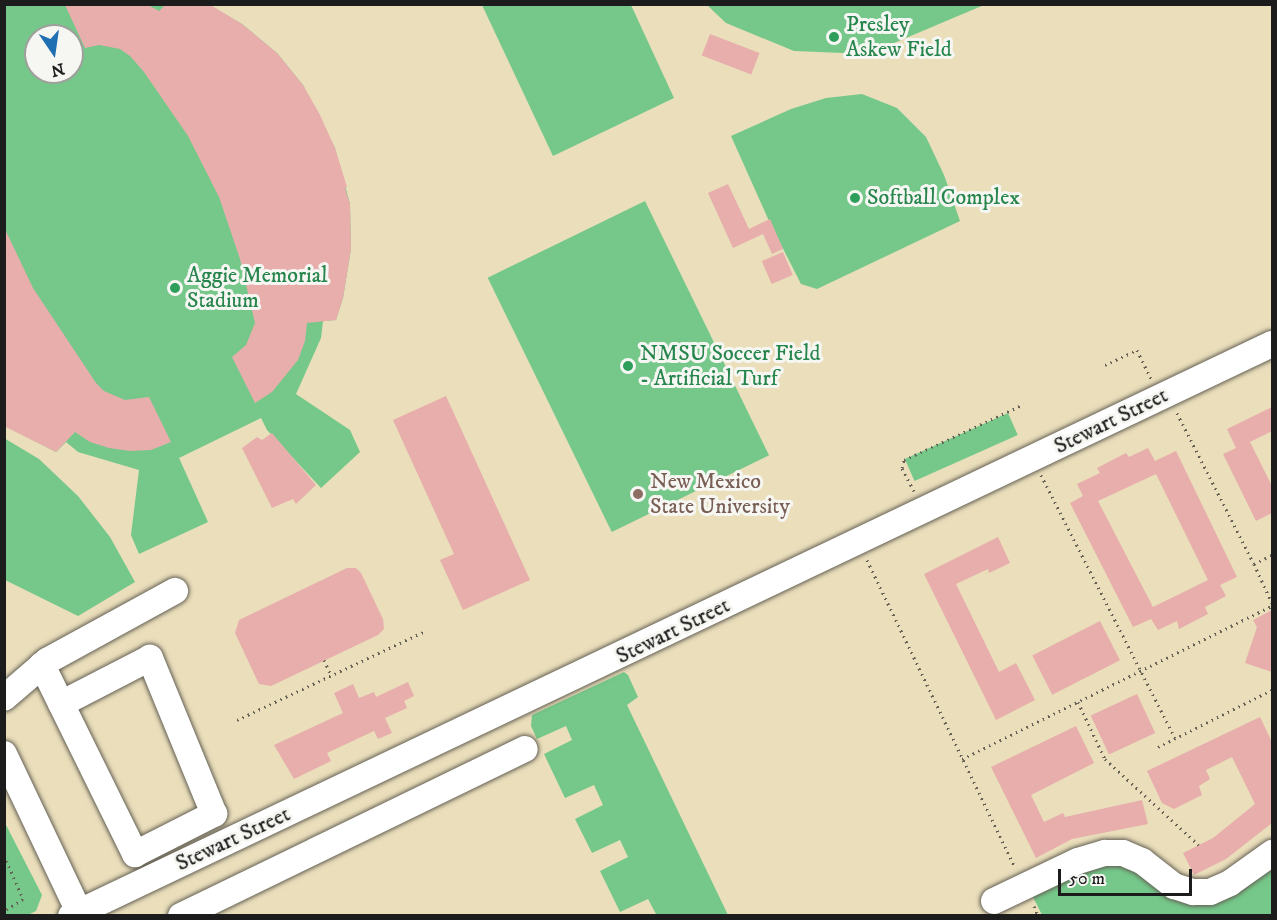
<!DOCTYPE html>
<html>
<head>
<meta charset="utf-8">
<style>
	body { margin:0 }
	#map { position:relative; width:1277px; height:920px; overflow:hidden; background:#eadebb; font-family:"IM FELL DW Pica",serif }
	div>[style] { position:absolute }
	[style*='--x'] { left:calc(var(--x)*1px); top:calc(var(--y)*1px); width:calc(var(--w)*1px); rotate:calc(var(--a)*1deg) }
	.green>* { inset:0; background:#75c88a; transform-origin:0 0 }
	.building>* { inset:0; background:#e7aeab; transform-origin:0 0 }
	.path>* { height:3px; margin-top:-1.5px; transform-origin:0; background:repeating-linear-gradient(90deg,#646054 0 1.5px,transparent 0 6px) }
	.roads { filter:drop-shadow(0 0 2px #646054) drop-shadow(0 0 2px #646054) }
	.minor>* { height:26px; margin:-13px; padding:0 13px; transform-origin:13px; border-radius:13px; background:#fff }
	.dots>* { width:16px; height:16px; translate:-50% -50%; box-sizing:border-box; border:3px solid #f6f6f2; border-radius:50% }
	span { translate:-50% -50%; white-space:nowrap; text-align:center; line-height:1.15; -webkit-text-stroke:6px #f6f6f2; paint-order:stroke }
	.leisure-label { font-size:22px; color:#27864d }
	.left { translate:0 -50%; text-align:left }
	.street-label { font-size:22px; color:#1c1c1c }
	.education-label { font-size:22px; color:#785e54 }
	.frame { position:absolute; inset:0; border:6px solid #1c1c1c; pointer-events:none }
	.north { position:absolute; left:24px; top:24px; width:60px; height:60px; box-sizing:border-box; background:#f6f6f2; border:2px solid #9f9f9c; border-radius:50%; rotate:167deg; font-size:16px; font-weight:700; line-height:24px; text-align:center; color:#1c1c1c }
	.north::after { content:''; display:block; margin:auto; width:21px; height:27px; background:#1f6fb2; clip-path:polygon(50% 0,100% 100%,50% 72%,0 100%) }
	.scale { position:absolute; left:1058px; top:869px; width:134px; height:27px; box-sizing:border-box; border:3px solid #1c1c1c; border-top:0; padding-left:8px; font-size:18px; line-height:21px; white-space:nowrap; color:#1c1c1c; -webkit-text-stroke:4px #f6f6f2; paint-order:stroke }
</style>
</head>
<body>
<div id="map">
	<div class="green">
		<div style="clip-path:polygon(evenodd,4px 5px,209px 5px,242px 24px,277px 53px,303px 85px,335px 148px,350px 204px,351px 249px,343px 298px,336px 320px,323px 321px,321px 338px,296px 394px,350px 430px,360px 452px,321px 488px,267px 430px,261px 418px,179px 458px,208px 522px,139px 554px,131px 535px,139px 470px,78px 452px,66px 442px,56px 452px,5px 426px,4px 5px,36px 36px,72px 36px,72px 72px,36px 72px,36px 36px)"></div>
		<div style="clip-path:polygon(482px 5px,631px 5px,674px 98px,553px 156px)"></div>
		<div style="clip-path:polygon(707px 5px,984px 5px,868px 54px,794px 51px,726px 23px)"></div>
		<div style="clip-path:polygon(862px 94px,897px 108px,926px 137px,944px 175px,960px 221px,817px 289px,801px 284px,769px 221px,731px 136px,791px 109px,826px 98px)"></div>
		<div style="left:645px;top:201px;width:283px;height:175px;rotate:64deg"></div>
		<div style="left:1008px;top:413px;width:24px;height:113px;rotate:66deg"></div>
		<div style="clip-path:polygon(4px 438px,39px 459px,78px 496px,110px 537px,135px 582px,78px 616px,5px 580px)"></div>
		<div style="clip-path:polygon(624px 672px,628px 675px,638px 697px,627px 705px,728px 915px,653px 915px,656px 914px,648px 899px,620px 912px,600px 871px,628px 857px,620px 840px,592px 853px,575px 819px,603px 805px,594px 785px,565px 798px,544px 754px,572px 740px,566px 726px,537px 739px,531px 726px,532px 715px)"></div>
		<div style="clip-path:polygon(4px 821px,42px 895px,36px 911px,28px 915px,5px 915px)"></div>
		<div style="clip-path:polygon(1120px 861px,1169px 893px,1272px 864px,1272px 915px,1042px 915px,1032px 895px,1071px 875px)"></div>
	</div>
	<div class="building">
		<div style="clip-path:polygon(166px 4px,209px 4px,242px 24px,277px 53px,303px 85px,319px 113px,335px 148px,347px 187px,345px 188px,350px 204px,351px 249px,343px 298px,336px 320px,307px 323px,305px 341px,298px 360px,272px 392px,255px 403px,232px 357px,246px 345px,255px 323px,240px 259px,219px 197px,188px 136px,144px 72px,130px 56px,120px 49px,99px 45px,85px 48px,65px 5px,148px 5px,159px 11px)"></div>
		<div style="left:710px;top:34px;width:53px;height:23px;rotate:21deg"></div>
		<div style="clip-path:polygon(728px 184px,749px 229px,770px 219px,783px 249px,772px 254px,763px 234px,733px 248px,708px 193px)"></div>
		<div style="clip-path:polygon(4px 227px,33px 288px,96px 383px,104px 391px,125px 400px,149px 397px,171px 442px,151px 450px,130px 451px,109px 448px,90px 442px,75px 432px,56px 452px,4px 426px)"></div>
		<div style="left:783px;top:252px;width:25px;height:23px;rotate:67deg"></div>
		<div style="clip-path:polygon(446px 396px,530px 580px,463px 610px,440px 560px,454px 554px,393px 420px)"></div>
		<div style="clip-path:polygon(1272px 407px,1272px 431px,1250px 442px,1272px 486px,1272px 513px,1256px 521px,1223px 454px,1236px 448px,1227px 429px)"></div>
		<div style="clip-path:polygon(272px 433px,316px 485px,296px 504px,293px 499px,272px 508px,242px 448px,257px 437px,262px 440px)"></div>
		<div style="clip-path:polygon(evenodd,1148px 448px,1155px 461px,1176px 451px,1237px 577px,1220px 585px,1226px 596px,1205px 607px,1208px 614px,1179px 629px,1177px 621px,1158px 630px,1151px 619px,1133px 627px,1070px 503px,1083px 496px,1077px 484px,1100px 473px,1097px 468px,1126px 453px,1129px 457px,1148px 448px,1156px 474px,1208px 580px,1153px 607px,1098px 501px,1156px 474px)"></div>
		<div style="clip-path:polygon(998px 537px,1010px 563px,989px 573px,988px 569px,956px 584px,999px 672px,1016px 663px,1035px 700px,996px 720px,924px 574px)"></div>
		<div style="clip-path:polygon(347px 568px,356px 568px,361px 573px,383px 619px,384px 629px,378px 635px,271px 686px,259px 684px,235px 633px,239px 620px)"></div>
		<div style="clip-path:polygon(1272px 610px,1272px 672px,1245px 663px,1257px 627px,1253px 620px)"></div>
		<div style="left:1100px;top:621px;width:44px;height:76px;rotate:63deg"></div>
		<div style="clip-path:polygon(408px 682px,414px 696px,404px 701px,407px 708px,385px 718px,392px 733px,378px 739px,374px 731px,327px 753px,331px 761px,294px 779px,274px 745px,343px 713px,334px 693px,353px 684px,359px 698px,374px 692px,376px 697px)"></div>
		<div style="left:1137px;top:694px;width:43px;height:51px;rotate:65deg"></div>
		<div style="clip-path:polygon(1260px 717px,1272px 742px,1272px 823px,1226px 859px,1194px 875px,1183px 853px,1213px 838px,1255px 804px,1232px 757px,1206px 770px,1210px 779px,1199px 786px,1202px 795px,1174px 809px,1162px 803px,1147px 771px)"></div>
		<div style="clip-path:polygon(1076px 726px,1094px 763px,1031px 795px,1044px 822px,1063px 813px,1065px 817px,1142px 800px,1148px 824px,1072px 839px,1036px 858px,991px 767px)"></div>
	</div>
	<div class="path">
		<div style="--x:4;--y:7;--w:7;--a:-27"></div>
		<div style="--x:1105;--y:365;--w:35;--a:-25"></div>
		<div style="--x:1137;--y:350;--w:32;--a:64"></div>
		<div style="--x:1177;--y:413;--w:169;--a:63"></div>
		<div style="--x:1254;--y:564;--w:20;--a:-27"></div>
		<div style="--x:1041;--y:475;--w:295;--a:63"></div>
		<div style="--x:914;--y:491;--w:26;--a:-118"></div>
		<div style="--x:902;--y:468;--w:8;--a:-76"></div>
		<div style="--x:904;--y:460;--w:132;--a:-25"></div>
		<div style="--x:867;--y:560;--w:342;--a:64.3"></div>
		<div style="--x:1254;--y:564;--w:43;--a:65.2"></div>
		<div style="--x:324;--y:660;--w:17;--a:65"></div>
		<div style="--x:1078;--y:702;--w:63;--a:64.7"></div>
		<div style="--x:1105;--y:759;--w:127;--a:42.5"></div>
		<div style="--x:237;--y:720;--w:208;--a:-25.3"></div>
		<div style="--x:1158;--y:747;--w:127;--a:-26.6"></div>
		<div style="--x:962;--y:759;--w:346;--a:-26.3"></div>
		<div style="--x:4;--y:855;--w:48;--a:66.6"></div>
		<div style="--x:23;--y:899;--w:22;--a:148"></div>
		<div style="--x:1034;--y:906;--w:11;--a:68"></div>
	</div>
	<div class="roads">
		<div class="minor">
			<div style="--x:42;--y:665;--w:211;--a:63.8"></div>
			<div style="--x:135;--y:854;--w:89;--a:-26.9"></div>
			<div style="--x:214;--y:814;--w:169;--a:-112.3"></div>
			<div style="--x:150;--y:658;--w:100;--a:152.7"></div>
			<div style="--x:4;--y:698;--w:57;--a:-40.7"></div>
			<div style="--x:47;--y:661;--w:146;--a:-28.7"></div>
			<div style="--x:4;--y:754;--w:179;--a:64.6"></div>
			<div style="--x:994;--y:901;--w:93;--a:-25.5"></div>
			<div style="--x:1078;--y:861;--w:28;--a:-17"></div>
			<div style="--x:1105;--y:853;--w:18;--a:0"></div>
			<div style="--x:1123;--y:853;--w:21;--a:23"></div>
			<div style="--x:1142;--y:861;--w:41;--a:38"></div>
			<div style="--x:1174;--y:886;--w:20;--a:18"></div>
			<div style="--x:1193;--y:892;--w:17;--a:0"></div>
			<div style="--x:1210;--y:892;--w:22;--a:-24"></div>
			<div style="--x:1230;--y:883;--w:52;--a:-35.5"></div>
			<div style="--x:71;--y:916;--w:1330;--a:-25.47"></div>
			<div style="--x:181;--y:916;--w:382;--a:-25.9"></div>
		</div>
	</div>
	<div class="dots">
		<div style="left:834px;top:37px;background:#2e9e5b"></div>
		<div style="left:855px;top:198px;background:#2e9e5b"></div>
		<div style="left:175px;top:288px;background:#2e9e5b"></div>
		<div style="left:628px;top:366px;background:#2e9e5b"></div>
		<div style="left:638px;top:494px;background:#8d6e63"></div>
	</div>
	<div class="leisure-label">
		<span class="left" style="left:846px;top:37px">Presley<br>Askew Field</span>
		<span class="left" style="left:867px;top:198px">Softball Complex</span>
		<span class="left" style="left:187px;top:288px">Aggie Memorial<br>Stadium</span>
		<span class="left" style="left:640px;top:366px">NMSU Soccer Field<br>- Artificial Turf</span>
	</div>
	<div class="street-label">
		<span style="left:1111px;top:421px;rotate:-26deg">Stewart Street</span>
		<span style="left:673px;top:631px;rotate:-26deg">Stewart Street</span>
		<span style="left:233px;top:839px;rotate:-25deg">Stewart Street</span>
	</div>
	<div class="education-label">
		<span class="left" style="left:650px;top:494px">New Mexico<br>State University</span>
	</div>
	<div class="frame"></div>
	<div class="north">N</div>
	<div class="scale">50 m</div>
</div>
</body>
</html>
